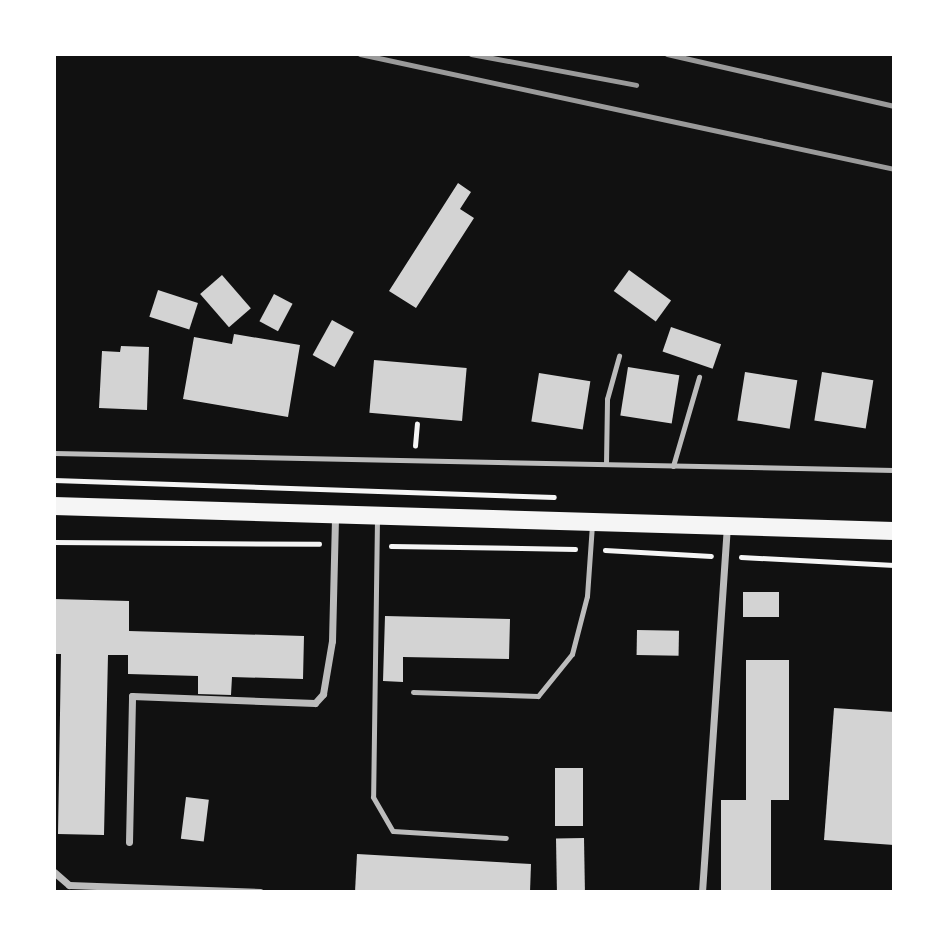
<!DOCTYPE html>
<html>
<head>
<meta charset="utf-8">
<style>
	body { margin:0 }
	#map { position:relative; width:948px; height:946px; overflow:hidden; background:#111; font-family:"Open Sans",sans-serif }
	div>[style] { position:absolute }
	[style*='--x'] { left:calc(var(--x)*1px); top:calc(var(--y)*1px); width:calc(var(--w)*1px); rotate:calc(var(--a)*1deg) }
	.building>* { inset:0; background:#d3d3d3; transform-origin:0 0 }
	.path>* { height:4.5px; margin:-2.25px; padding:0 2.25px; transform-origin:2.25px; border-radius:2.25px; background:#f5f5f5 }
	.service>* { height:5px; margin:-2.5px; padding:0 2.5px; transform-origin:2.5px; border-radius:2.5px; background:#bcbcbc }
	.minor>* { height:7px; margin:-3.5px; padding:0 3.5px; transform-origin:3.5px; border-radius:3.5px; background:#bcbcbc }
	.trunk>* { height:18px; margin:-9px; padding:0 9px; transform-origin:9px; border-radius:9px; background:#f5f5f5 }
	.rail>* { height:5px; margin:-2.5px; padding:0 2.5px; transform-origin:2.5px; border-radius:2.5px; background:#9a9a9a }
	span { translate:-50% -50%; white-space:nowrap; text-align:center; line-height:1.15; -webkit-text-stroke:5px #fff; paint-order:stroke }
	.frame { position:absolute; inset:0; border:56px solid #fff; pointer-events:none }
</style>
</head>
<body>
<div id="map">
	<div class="building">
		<div style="clip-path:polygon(458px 183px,471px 192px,460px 209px,474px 218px,416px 308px,389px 291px)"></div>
		<div style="left:629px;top:270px;width:52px;height:26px;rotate:36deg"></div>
		<div style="left:222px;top:275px;width:44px;height:29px;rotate:49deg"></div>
		<div style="left:158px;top:290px;width:42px;height:28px;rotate:18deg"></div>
		<div style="left:274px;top:294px;width:21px;height:31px;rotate:28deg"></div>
		<div style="left:332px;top:320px;width:25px;height:40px;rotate:29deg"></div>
		<div style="left:671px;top:327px;width:53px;height:26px;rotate:19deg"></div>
		<div style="clip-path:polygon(234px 334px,300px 345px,288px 417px,183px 399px,194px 337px,232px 344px)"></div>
		<div style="clip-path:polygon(121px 346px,149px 347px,147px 410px,99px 408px,102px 351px,120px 352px)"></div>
		<div style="left:374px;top:360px;width:93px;height:53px;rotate:5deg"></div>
		<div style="left:628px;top:367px;width:52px;height:49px;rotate:9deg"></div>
		<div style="left:745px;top:372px;width:53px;height:49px;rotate:9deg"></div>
		<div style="left:822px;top:372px;width:52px;height:49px;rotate:9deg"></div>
		<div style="left:539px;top:373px;width:52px;height:49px;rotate:9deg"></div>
		<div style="left:743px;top:592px;width:36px;height:25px"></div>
		<div style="clip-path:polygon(54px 599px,129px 601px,129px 631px,304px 636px,303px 679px,232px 677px,231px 695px,198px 694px,198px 676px,128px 674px,128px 655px,108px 655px,104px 835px,58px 834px,61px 654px,54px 654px)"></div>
		<div style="clip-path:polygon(385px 616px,510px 619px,509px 659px,403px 657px,403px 682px,383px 681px)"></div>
		<div style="left:637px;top:630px;width:42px;height:25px;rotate:1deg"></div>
		<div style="clip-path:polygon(746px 660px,789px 660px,789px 800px,771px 800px,771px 892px,721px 892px,721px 800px,746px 800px)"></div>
		<div style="clip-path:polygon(834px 708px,894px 712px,894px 845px,824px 840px)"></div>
		<div style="left:555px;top:768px;width:28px;height:58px"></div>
		<div style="left:186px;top:797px;width:23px;height:42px;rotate:7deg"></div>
		<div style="left:584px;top:838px;width:53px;height:28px;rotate:89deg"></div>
		<div style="clip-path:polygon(357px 854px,531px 864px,530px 892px,355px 892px)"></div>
	</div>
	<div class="path">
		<div style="--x:415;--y:446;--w:22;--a:-85"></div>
		<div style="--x:54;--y:480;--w:500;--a:1.95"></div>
		<div style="--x:54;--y:542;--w:265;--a:0.4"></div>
		<div style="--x:391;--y:546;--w:184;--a:0.9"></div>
		<div style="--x:605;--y:550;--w:106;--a:3.2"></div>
		<div style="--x:741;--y:557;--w:153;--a:3"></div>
	</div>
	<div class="service">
		<div style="--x:54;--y:453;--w:840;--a:1.16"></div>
		<div style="--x:606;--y:464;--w:65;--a:-89.1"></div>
		<div style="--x:607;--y:399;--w:45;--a:-74.4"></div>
		<div style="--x:673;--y:466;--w:93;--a:-73.7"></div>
		<div style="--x:377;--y:519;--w:278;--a:90.8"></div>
		<div style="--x:373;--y:797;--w:39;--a:60"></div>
		<div style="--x:393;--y:831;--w:113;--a:3.5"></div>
		<div style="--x:413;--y:692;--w:125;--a:1.8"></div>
		<div style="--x:538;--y:696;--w:54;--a:-51"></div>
		<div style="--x:572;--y:654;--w:60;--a:-75.5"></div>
		<div style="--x:587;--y:596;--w:72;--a:-86"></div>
	</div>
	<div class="minor">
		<div style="--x:129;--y:842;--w:146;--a:-88.8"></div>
		<div style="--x:132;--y:696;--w:183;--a:2.2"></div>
		<div style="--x:315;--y:703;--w:12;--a:-48"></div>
		<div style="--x:323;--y:694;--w:54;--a:-80.4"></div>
		<div style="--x:332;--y:641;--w:126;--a:-88.6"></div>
		<div style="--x:54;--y:872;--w:20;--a:41"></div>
		<div style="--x:69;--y:885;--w:191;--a:2.1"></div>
		<div style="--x:702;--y:892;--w:367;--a:-86.1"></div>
	</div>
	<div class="trunk">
		<div style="--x:54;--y:506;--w:840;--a:1.7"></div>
	</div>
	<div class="rail">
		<div style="--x:360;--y:54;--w:546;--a:12.15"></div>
		<div style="--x:471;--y:54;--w:168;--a:10.6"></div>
		<div style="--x:667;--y:54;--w:233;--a:12.9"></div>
	</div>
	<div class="frame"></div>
</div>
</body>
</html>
